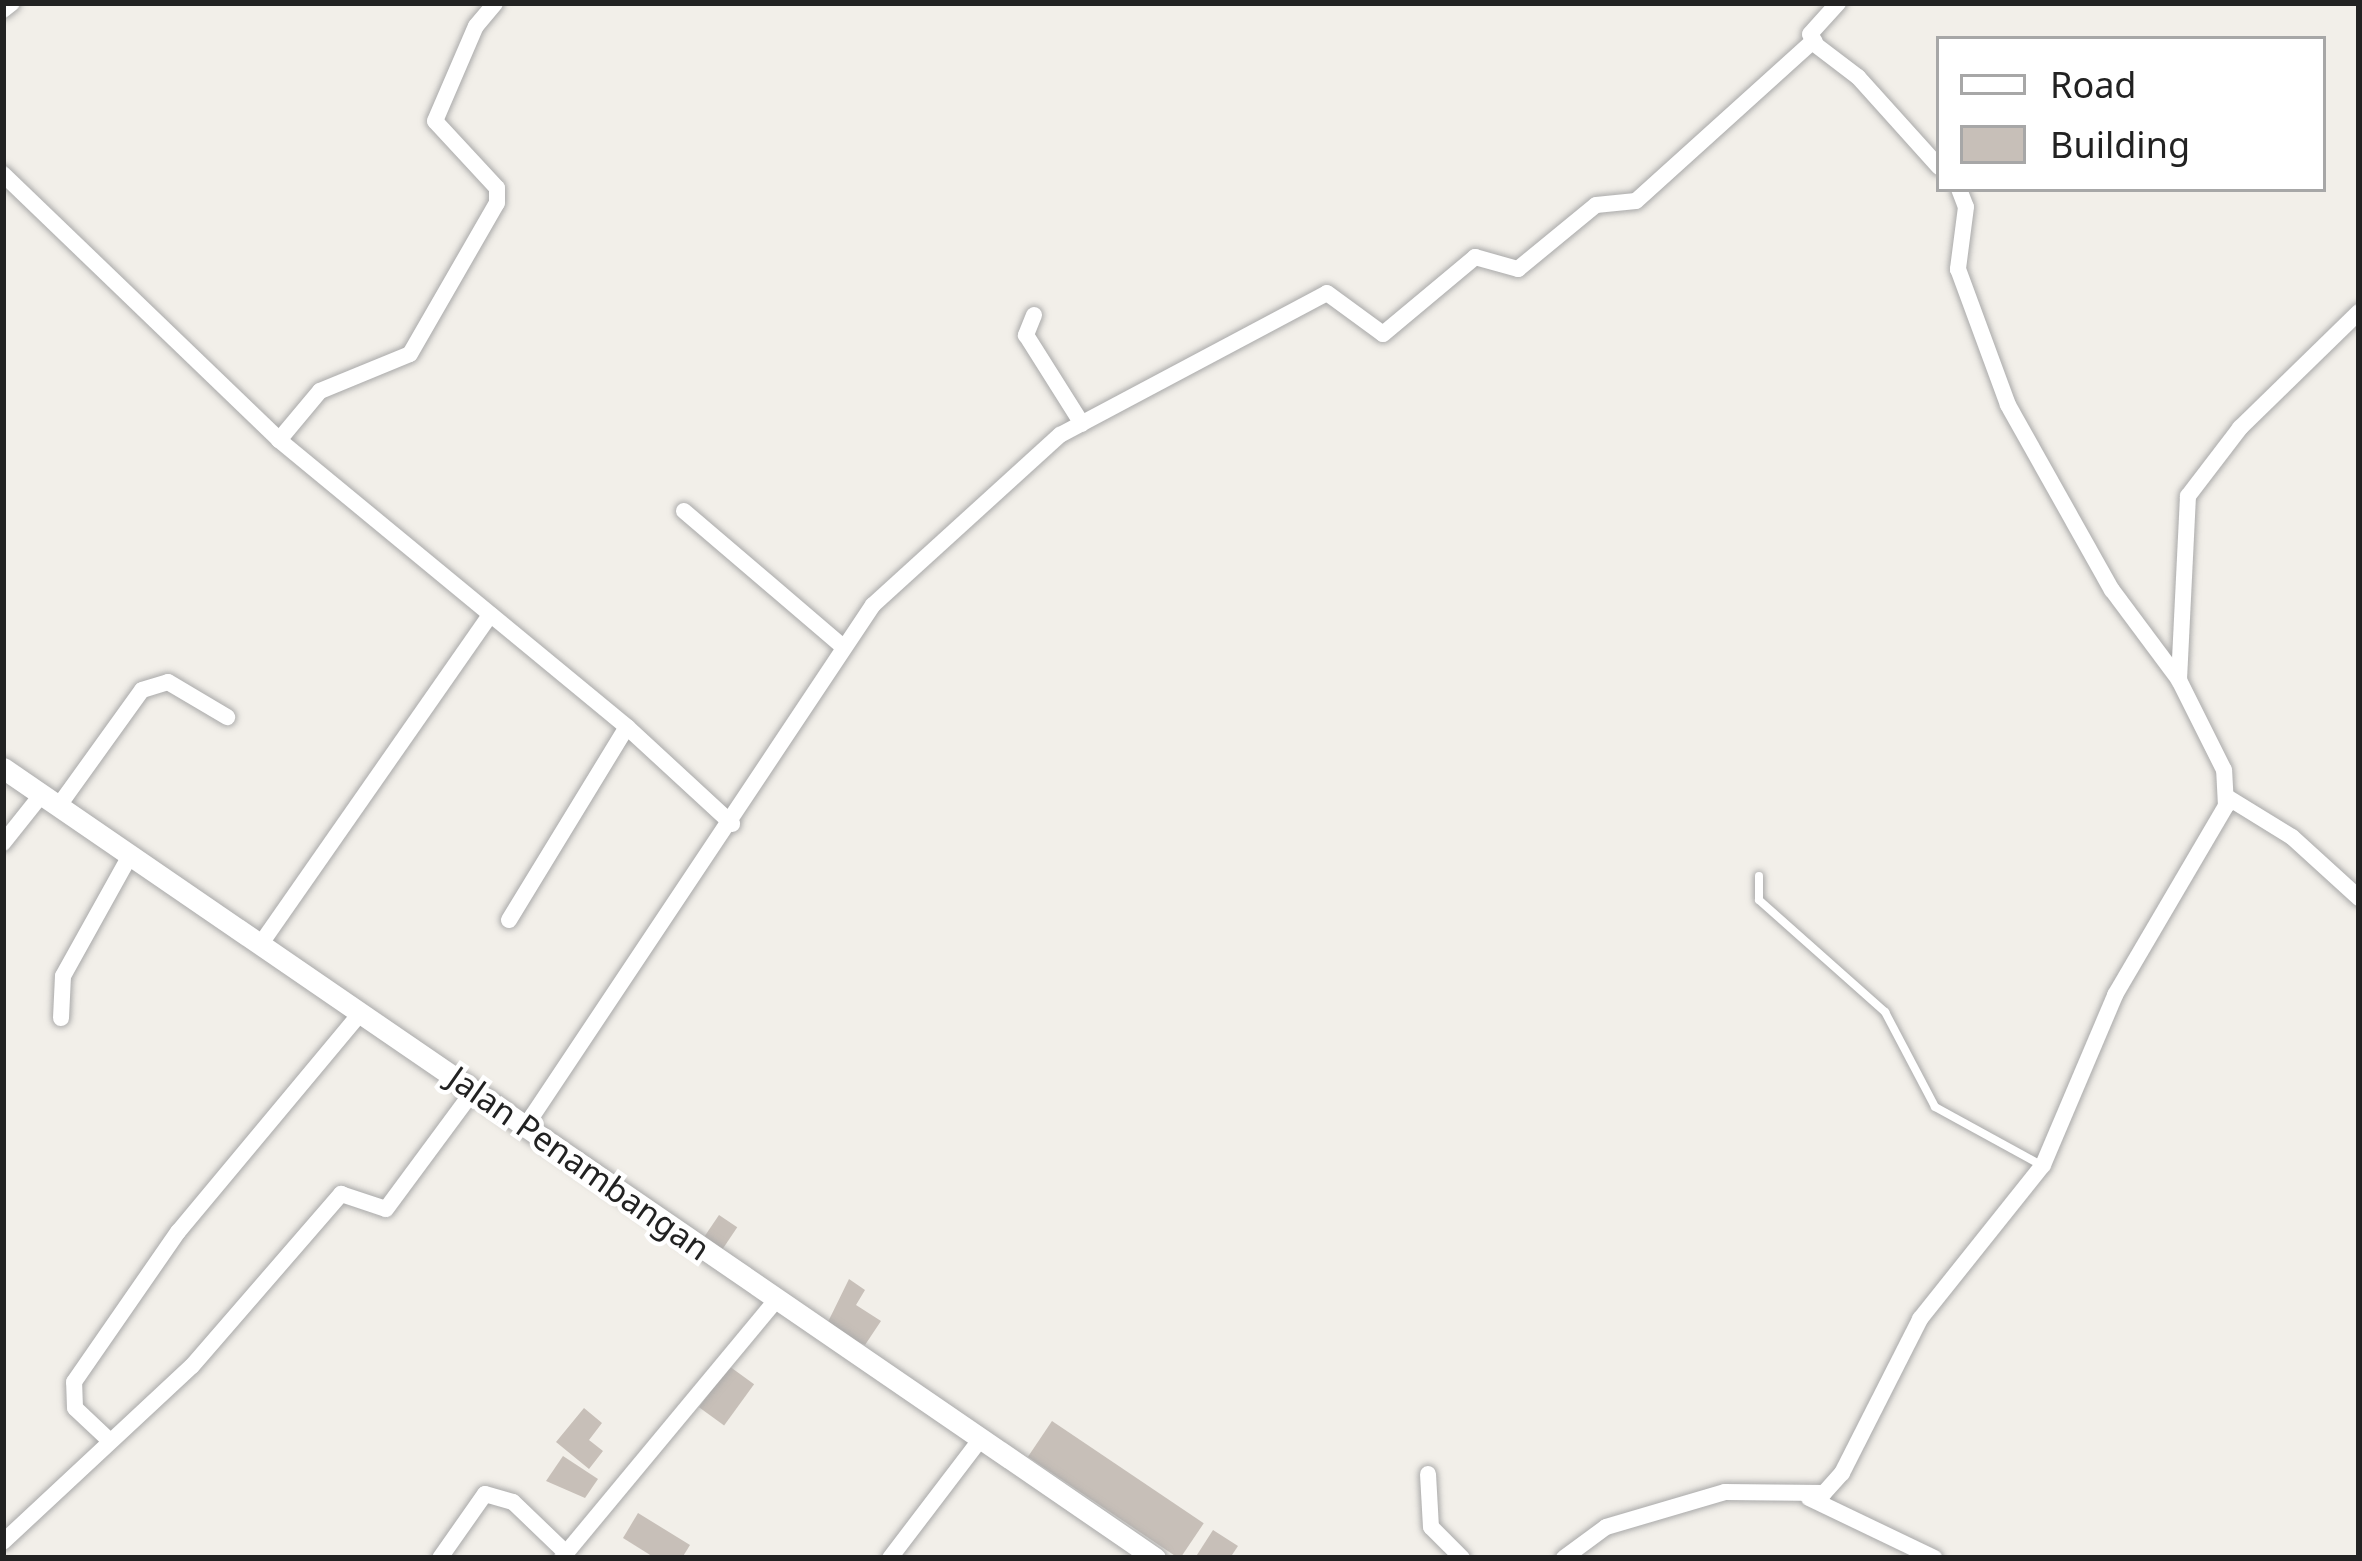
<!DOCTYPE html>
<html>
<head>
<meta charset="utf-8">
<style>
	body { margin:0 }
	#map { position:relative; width:2362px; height:1561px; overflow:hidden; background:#f2efe9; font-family:"Noto Sans",sans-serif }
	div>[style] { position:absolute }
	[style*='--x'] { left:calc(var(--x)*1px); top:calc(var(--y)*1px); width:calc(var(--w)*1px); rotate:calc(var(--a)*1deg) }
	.building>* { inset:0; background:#c7bfb8; transform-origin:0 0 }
	.roads { filter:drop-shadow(0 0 3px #a9a9a9) drop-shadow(0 0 3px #a9a9a9) }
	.service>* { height:8px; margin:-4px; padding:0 4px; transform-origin:4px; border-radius:4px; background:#fff }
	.minor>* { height:16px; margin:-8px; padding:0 8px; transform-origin:8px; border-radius:8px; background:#fff }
	.tertiary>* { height:21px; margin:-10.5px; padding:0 10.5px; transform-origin:10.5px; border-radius:10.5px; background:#fff }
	span { translate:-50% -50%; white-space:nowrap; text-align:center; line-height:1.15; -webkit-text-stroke:9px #fff; paint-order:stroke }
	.street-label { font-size:33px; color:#222 }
	.frame { position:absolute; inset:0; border:6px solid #222; pointer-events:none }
	.legend { position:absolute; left:1936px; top:36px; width:390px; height:156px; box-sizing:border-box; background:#fff; border:3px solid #a7a7a7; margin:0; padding:15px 21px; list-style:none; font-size:36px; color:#222 }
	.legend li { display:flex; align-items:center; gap:24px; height:60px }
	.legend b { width:60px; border:3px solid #a7a7a7 }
</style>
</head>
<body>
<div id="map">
	<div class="building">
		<div style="left:719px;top:1215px;width:22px;height:30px;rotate:34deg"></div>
		<div style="clip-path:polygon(849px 1279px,865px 1290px,856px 1305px,881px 1321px,865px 1345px,825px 1328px)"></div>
		<div style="left:729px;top:1366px;width:31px;height:51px;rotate:36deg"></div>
		<div style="clip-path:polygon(584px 1408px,602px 1423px,589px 1440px,603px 1451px,589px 1469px,556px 1442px)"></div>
		<div style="left:1052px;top:1421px;width:183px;height:43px;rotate:34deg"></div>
		<div style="clip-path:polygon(563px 1456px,598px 1479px,585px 1498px,546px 1481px)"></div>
		<div style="clip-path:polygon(638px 1513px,690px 1545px,682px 1558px,655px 1558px,623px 1538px)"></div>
		<div style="clip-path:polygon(1213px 1530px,1238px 1546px,1230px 1558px,1195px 1558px)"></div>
	</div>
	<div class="roads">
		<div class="service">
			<div style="--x:1759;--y:876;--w:24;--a:90"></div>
			<div style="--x:1759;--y:900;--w:169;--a:41.6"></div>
			<div style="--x:1885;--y:1012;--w:107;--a:62.2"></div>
			<div style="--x:1935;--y:1107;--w:121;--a:28.7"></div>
		</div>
		<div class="minor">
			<div style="--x:3;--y:10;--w:11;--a:-38"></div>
			<div style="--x:1815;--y:42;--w:9;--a:-122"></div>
			<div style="--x:1810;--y:34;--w:42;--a:-47.9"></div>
			<div style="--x:3;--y:174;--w:383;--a:43.9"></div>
			<div style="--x:279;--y:440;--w:451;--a:39.5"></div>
			<div style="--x:627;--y:727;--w:143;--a:42.7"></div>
			<div style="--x:1959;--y:189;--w:19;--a:69"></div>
			<div style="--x:1966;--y:207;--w:63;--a:97.4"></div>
			<div style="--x:1958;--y:269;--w:145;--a:69.8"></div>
			<div style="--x:2008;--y:405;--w:212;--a:60.7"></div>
			<div style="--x:2112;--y:590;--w:112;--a:53.3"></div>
			<div style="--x:1034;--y:315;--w:22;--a:112"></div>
			<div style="--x:1026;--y:335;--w:105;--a:57.8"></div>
			<div style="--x:279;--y:440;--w:64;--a:-50.1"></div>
			<div style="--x:320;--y:391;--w:97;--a:-22.3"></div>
			<div style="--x:410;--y:354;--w:174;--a:-60.1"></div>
			<div style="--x:497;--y:203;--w:15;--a:-90"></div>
			<div style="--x:497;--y:188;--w:91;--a:-132.8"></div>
			<div style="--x:435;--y:121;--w:103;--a:-66.7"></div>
			<div style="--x:476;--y:26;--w:30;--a:-50"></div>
			<div style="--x:684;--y:511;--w:209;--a:40.5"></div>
			<div style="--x:2227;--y:797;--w:76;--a:31.6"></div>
			<div style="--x:2292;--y:837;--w:91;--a:42.3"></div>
			<div style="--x:60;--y:804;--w:140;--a:-54.3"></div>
			<div style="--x:142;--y:690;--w:27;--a:-17"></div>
			<div style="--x:168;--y:682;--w:69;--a:30.7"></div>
			<div style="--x:3;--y:843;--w:63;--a:-51.5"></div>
			<div style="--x:509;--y:920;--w:226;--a:-58.6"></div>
			<div style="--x:262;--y:942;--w:399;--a:-55.1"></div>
			<div style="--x:61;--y:1018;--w:42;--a:-87.3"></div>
			<div style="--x:63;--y:976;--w:140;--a:-60.9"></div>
			<div style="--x:527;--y:1124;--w:624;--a:-56.31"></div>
			<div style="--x:873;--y:605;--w:253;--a:-42.3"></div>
			<div style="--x:1060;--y:435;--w:302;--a:-28"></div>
			<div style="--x:1327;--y:293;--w:69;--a:36.2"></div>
			<div style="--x:1383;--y:334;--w:120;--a:-39.9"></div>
			<div style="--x:1475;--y:257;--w:45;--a:15.6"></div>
			<div style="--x:1518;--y:269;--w:101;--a:-39.4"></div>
			<div style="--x:1596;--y:205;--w:40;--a:-5.7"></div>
			<div style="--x:1636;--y:201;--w:237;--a:-42.1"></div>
			<div style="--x:1812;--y:42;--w:58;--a:37.3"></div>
			<div style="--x:1858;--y:77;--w:121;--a:48"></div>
			<div style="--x:110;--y:1441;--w:48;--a:-136.7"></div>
			<div style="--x:75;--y:1408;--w:26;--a:-92"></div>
			<div style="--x:74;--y:1382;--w:183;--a:-55.3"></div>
			<div style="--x:178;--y:1232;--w:286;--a:-50.2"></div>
			<div style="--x:1428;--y:1474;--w:53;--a:86.8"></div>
			<div style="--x:1431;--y:1527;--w:44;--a:45"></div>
			<div style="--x:1809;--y:1498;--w:139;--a:25.6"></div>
			<div style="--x:3;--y:1542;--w:258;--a:-43"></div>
			<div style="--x:192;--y:1366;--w:228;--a:-49.1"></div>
			<div style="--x:341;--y:1194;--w:47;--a:18.4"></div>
			<div style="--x:386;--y:1209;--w:148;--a:-53.5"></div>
			<div style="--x:440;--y:1558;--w:78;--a:-54.9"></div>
			<div style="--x:485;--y:1494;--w:29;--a:16"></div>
			<div style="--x:513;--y:1502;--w:74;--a:43.9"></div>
			<div style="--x:562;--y:1558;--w:332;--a:-50.3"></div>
			<div style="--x:890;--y:1558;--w:148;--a:-52.7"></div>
			<div style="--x:1564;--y:1558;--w:52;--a:-36.4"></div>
			<div style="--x:1606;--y:1527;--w:124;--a:-16.4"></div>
			<div style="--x:1725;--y:1492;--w:99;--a:0.6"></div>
			<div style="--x:1824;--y:1493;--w:27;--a:-48"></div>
			<div style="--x:1842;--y:1473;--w:173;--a:-63.1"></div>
			<div style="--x:1920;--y:1319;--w:197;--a:-51.4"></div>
			<div style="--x:2043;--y:1165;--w:185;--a:-67"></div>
			<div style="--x:2115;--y:995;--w:219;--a:-59.6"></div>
			<div style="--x:2226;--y:806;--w:36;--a:-93"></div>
			<div style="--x:2224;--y:770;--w:101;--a:-116.6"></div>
			<div style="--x:2179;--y:680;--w:184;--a:-87.2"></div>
			<div style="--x:2188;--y:496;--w:86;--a:-52.6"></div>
			<div style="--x:2240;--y:428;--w:166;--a:-44.3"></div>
		</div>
		<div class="tertiary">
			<div style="--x:3;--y:768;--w:1397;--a:34.44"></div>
		</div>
	</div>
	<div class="street-label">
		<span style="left:579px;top:1163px;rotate:35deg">Jalan Penambangan</span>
	</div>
	<div class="frame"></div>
	<ul class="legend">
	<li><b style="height:15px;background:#fff"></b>Road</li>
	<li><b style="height:33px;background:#c7bfb8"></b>Building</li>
	</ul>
</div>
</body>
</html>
